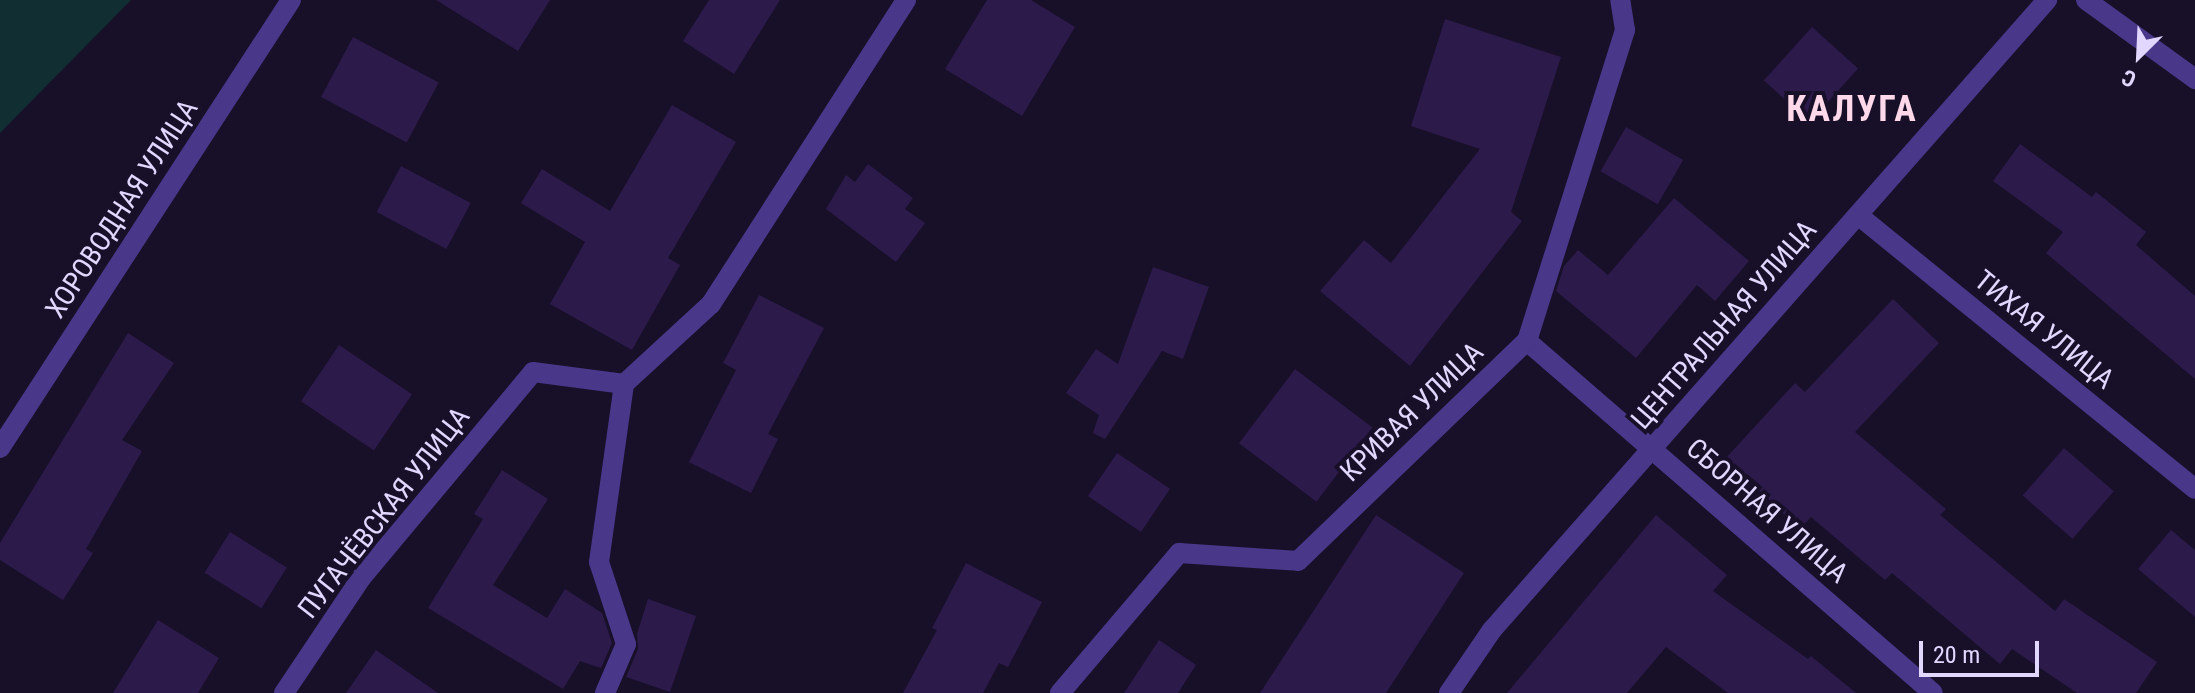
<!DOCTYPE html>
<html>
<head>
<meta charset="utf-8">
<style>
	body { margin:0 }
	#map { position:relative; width:2195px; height:693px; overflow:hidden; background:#180f29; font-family:"Roboto Condensed",sans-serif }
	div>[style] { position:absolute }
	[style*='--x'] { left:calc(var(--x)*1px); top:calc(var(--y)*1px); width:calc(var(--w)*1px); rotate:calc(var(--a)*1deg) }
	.green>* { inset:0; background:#112f33 }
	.building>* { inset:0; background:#2c1a4b; transform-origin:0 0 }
	.minor>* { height:20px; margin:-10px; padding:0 10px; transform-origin:10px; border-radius:10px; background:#49378a }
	span { translate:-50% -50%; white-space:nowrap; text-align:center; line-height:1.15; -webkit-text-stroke:8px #180f29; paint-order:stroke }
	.street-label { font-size:28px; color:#e2d7ff }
	.district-label { font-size:36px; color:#ffd9ea; font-weight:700; letter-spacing:2px }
	.north { position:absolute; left:2099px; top:16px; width:80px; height:80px; -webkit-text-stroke:6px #180f29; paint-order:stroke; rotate:204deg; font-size:22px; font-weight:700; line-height:32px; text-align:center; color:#e2d7ff }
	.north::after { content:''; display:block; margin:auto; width:28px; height:36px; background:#e2d7ff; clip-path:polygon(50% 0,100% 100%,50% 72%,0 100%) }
	.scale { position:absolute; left:1919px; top:641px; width:120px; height:36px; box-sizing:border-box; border:4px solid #e2d7ff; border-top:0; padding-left:10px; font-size:24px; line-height:28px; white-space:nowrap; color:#e2d7ff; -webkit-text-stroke:6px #180f29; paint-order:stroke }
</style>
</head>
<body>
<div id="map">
	<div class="green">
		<div style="clip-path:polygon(0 0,131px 0,0 133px)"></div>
	</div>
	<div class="building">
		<div style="clip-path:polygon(436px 0,550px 0,518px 51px)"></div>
		<div style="clip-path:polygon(709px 0,780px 0,734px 74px,683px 41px)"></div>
		<div style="clip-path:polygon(987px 0,1031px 0,1075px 27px,1022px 116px,945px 69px)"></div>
		<div style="clip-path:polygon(1445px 19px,1561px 57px,1511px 212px,1522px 221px,1410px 366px,1320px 291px,1364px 240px,1391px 263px,1480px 149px,1411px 126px)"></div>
		<div style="left:1812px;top:27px;width:62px;height:72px;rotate:42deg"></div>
		<div style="left:353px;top:37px;width:97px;height:68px;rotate:28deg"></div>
		<div style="clip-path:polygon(672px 105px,736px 142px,668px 258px,680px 265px,632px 350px,550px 304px,585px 242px,521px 203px,542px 169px,610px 211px)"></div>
		<div style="left:1626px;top:127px;width:66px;height:51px;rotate:30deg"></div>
		<div style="clip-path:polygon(2020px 144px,2092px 197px,2096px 192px,2146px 232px,2136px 245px,2195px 296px,2195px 379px,2046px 253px,2063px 232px,1993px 181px)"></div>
		<div style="clip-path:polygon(868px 164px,913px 198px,905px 209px,925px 223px,896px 262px,826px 209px,846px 175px,855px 182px)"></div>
		<div style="left:401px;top:166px;width:79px;height:52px;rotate:28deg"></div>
		<div style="clip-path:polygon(1674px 198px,1749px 261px,1715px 301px,1697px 285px,1636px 358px,1556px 291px,1564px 266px,1578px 250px,1608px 275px)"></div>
		<div style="clip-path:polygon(1153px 267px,1209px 287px,1183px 359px,1162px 351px,1105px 439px,1093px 433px,1099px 415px,1066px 393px,1096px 349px,1118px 364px)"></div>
		<div style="clip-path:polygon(759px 295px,824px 328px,768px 434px,778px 439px,751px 493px,689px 462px,736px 370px,723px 363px)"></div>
		<div style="clip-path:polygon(1893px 299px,1939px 343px,1855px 432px,1946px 509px,1940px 515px,2055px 611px,2064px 599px,2157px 662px,2136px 693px,2077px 693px,2012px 649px,2000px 664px,1892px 573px,1885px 580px,1811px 517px,1800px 529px,1725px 459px,1795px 383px,1805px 392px)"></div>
		<div style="clip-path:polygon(128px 333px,174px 363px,122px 440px,142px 451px,86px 549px,93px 553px,63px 600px,0 560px,0 543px)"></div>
		<div style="left:339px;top:345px;width:88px;height:68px;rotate:34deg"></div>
		<div style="left:1295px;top:369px;width:97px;height:93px;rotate:37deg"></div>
		<div style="left:2064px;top:448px;width:66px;height:63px;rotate:41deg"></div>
		<div style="left:1117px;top:453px;width:64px;height:52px;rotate:34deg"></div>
		<div style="clip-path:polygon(502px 470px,548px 499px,493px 585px,547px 618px,565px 589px,602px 613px,612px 643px,601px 668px,580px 661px,563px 689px,428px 608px,483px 519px,474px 514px)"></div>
		<div style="clip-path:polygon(1376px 515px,1464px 573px,1386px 693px,1260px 693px)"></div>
		<div style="clip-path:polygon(1656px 515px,1727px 575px,1713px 591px,1808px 659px,1811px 656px,1856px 693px,1728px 693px,1666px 647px,1627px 693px,1507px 693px)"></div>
		<div style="clip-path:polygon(2171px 530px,2195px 550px,2195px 617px,2138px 569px)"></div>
		<div style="left:230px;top:532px;width:67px;height:48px;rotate:32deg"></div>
		<div style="clip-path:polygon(966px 563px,1042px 602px,1008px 667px,999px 663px,983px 693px,903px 693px,937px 630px,932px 628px)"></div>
		<div style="clip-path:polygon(648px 599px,696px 616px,670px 692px,626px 677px,638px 649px,637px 634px)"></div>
		<div style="clip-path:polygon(158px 620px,219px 658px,198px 693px,113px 693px)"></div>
		<div style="clip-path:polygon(1159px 640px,1196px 665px,1178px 693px,1124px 693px)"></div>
		<div style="clip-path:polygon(376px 650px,438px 693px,346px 693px)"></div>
	</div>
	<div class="minor">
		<div style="--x:2086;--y:0;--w:135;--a:35.9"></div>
		<div style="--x:1858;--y:215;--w:434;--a:39.1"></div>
		<div style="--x:1527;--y:341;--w:537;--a:40.93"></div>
		<div style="--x:624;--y:384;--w:118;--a:-42.6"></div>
		<div style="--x:711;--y:304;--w:361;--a:-57.3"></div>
		<div style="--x:0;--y:448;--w:534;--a:-56.99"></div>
		<div style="--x:284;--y:693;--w:138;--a:-56.2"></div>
		<div style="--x:361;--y:578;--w:268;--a:-50.1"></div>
		<div style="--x:533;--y:372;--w:92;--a:7.5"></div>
		<div style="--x:605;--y:693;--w:53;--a:-66.8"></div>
		<div style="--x:626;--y:644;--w:86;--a:-108.2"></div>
		<div style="--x:599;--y:562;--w:180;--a:-82"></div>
		<div style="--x:1060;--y:693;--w:184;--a:-49.6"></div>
		<div style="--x:1179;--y:553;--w:119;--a:3.8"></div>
		<div style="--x:1298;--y:561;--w:318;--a:-43.9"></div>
		<div style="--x:1527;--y:341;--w:326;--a:-72.5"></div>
		<div style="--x:1625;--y:30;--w:30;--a:-99"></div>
		<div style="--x:1449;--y:693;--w:76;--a:-55.7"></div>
		<div style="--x:1492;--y:630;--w:840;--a:-48.62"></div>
	</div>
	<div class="street-label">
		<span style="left:122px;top:209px;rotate:-57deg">ХОРОВОДНАЯ УЛИЦА</span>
		<span style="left:1724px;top:325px;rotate:-49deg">ЦЕНТРАЛЬНАЯ УЛИЦА</span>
		<span style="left:2044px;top:330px;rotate:39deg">ТИХАЯ УЛИЦА</span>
		<span style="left:1412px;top:412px;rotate:-44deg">КРИВАЯ УЛИЦА</span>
		<span style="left:1767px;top:511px;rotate:41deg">СБОРНАЯ УЛИЦА</span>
		<span style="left:384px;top:513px;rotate:-52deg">ПУГАЧЁВСКАЯ УЛИЦА</span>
	</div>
	<div class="district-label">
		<span style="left:1852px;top:110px">КАЛУГА</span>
	</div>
	<div class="north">С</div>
	<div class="scale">20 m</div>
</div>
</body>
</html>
